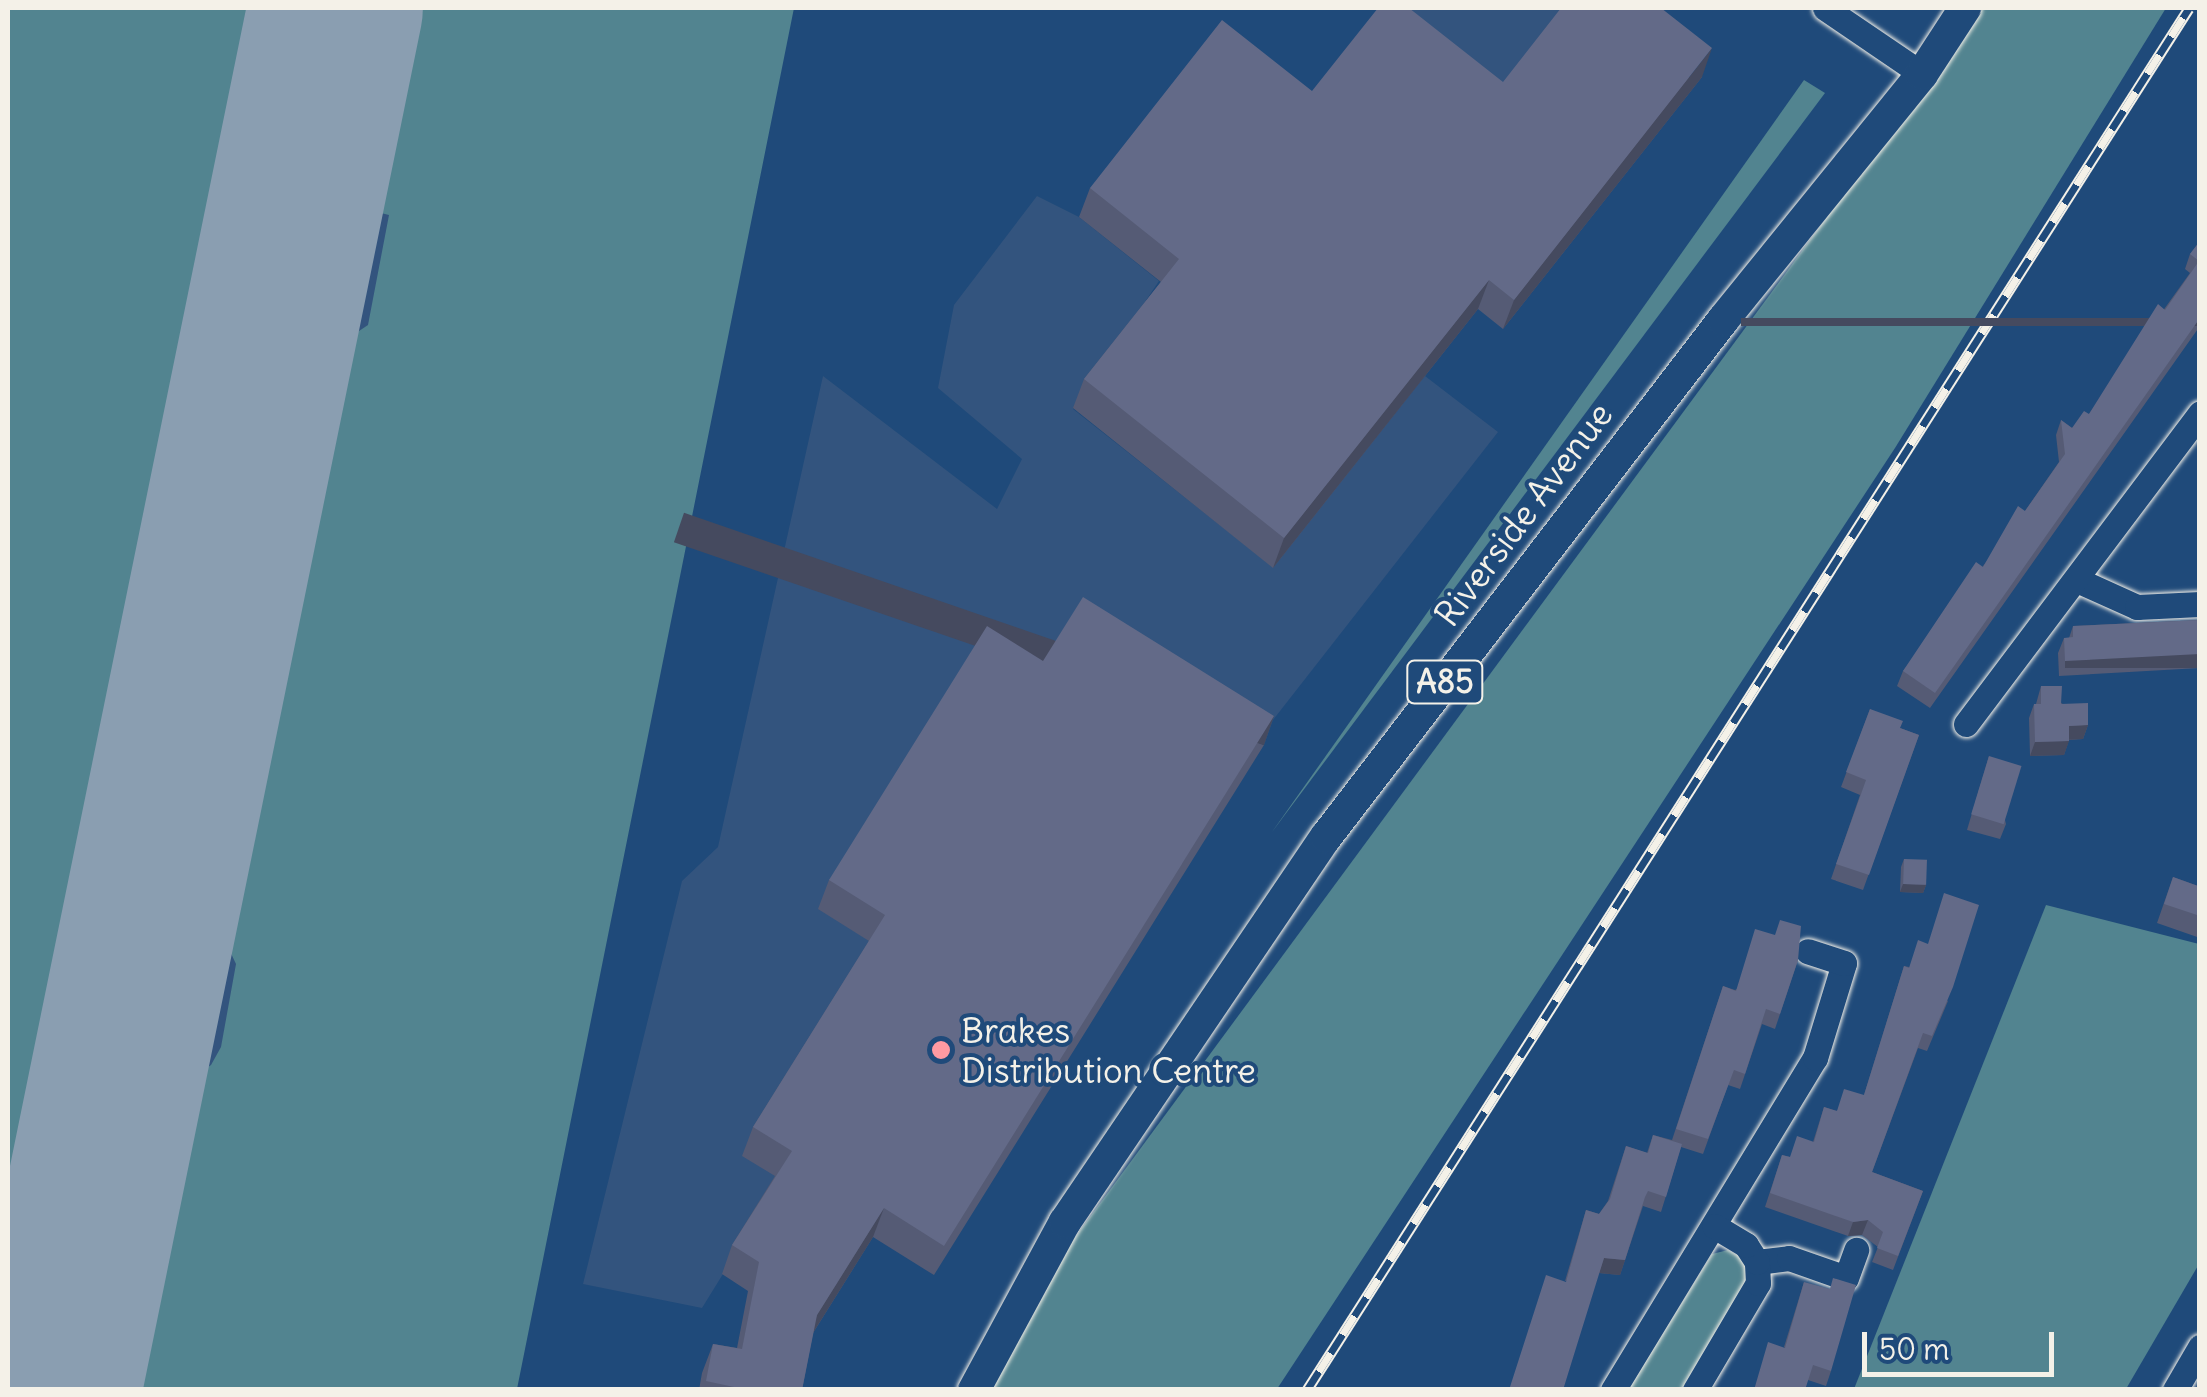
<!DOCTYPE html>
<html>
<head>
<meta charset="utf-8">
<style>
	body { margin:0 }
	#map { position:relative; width:2207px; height:1397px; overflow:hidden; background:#1f4a7a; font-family:Delius,sans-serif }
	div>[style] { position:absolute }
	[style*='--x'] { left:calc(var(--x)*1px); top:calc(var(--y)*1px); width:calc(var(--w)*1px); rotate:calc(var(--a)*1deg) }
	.built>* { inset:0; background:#33547e }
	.green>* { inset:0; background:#528490 }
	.runway>* { height:175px; margin:-87.5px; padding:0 87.5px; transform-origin:87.5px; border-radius:87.5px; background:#8a9eb1 }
	.roads { filter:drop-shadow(0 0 2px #f4f1e8) drop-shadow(0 0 2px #f4f1e8) }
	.minor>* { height:25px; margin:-12.5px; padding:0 12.5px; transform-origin:12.5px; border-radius:12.5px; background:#1f4a7a }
	.major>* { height:32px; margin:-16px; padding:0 16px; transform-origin:16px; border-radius:16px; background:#1f4a7a }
	.rail>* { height:11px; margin-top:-5.5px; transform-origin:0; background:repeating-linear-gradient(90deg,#1f4a7a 0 22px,#f4f1e8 0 44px); box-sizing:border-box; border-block:2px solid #f4f1e8 }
	.wall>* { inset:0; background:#555b75 }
	.shaded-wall>* { inset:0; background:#454a5f; transform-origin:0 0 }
	.building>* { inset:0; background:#636a88; transform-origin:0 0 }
	.dots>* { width:28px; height:28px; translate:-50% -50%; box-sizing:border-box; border:5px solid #1f4a7a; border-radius:50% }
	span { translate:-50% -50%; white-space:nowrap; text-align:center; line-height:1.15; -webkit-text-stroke:8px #1f4a7a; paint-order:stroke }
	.shield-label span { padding:2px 8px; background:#1f4a7a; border:2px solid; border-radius:8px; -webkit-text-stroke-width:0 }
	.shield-label { font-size:32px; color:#f4f1e8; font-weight:700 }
	.street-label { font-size:35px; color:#f4f1e8 }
	.poi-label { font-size:35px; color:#f4f1e8 }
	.left { translate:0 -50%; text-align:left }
	.frame { position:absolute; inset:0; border:10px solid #f4f1e8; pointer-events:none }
	.scale { position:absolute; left:1862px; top:1332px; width:192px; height:45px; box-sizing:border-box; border:5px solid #f4f1e8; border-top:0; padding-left:12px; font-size:30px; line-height:35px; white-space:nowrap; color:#f4f1e8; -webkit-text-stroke:8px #1f4a7a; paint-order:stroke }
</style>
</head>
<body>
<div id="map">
	<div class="built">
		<div style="clip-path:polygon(8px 8px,782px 8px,513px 1389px,8px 1390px)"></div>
		<div style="clip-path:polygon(1388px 8px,1574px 8px,1492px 111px)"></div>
		<div style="clip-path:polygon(1037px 196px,1079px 217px,1159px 281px,1073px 409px,1273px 567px,1425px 376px,1498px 432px,1273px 720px,1264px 745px,1073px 626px,874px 944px,781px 1180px,702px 1308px,583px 1284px,682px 881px,718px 847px,823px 376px,997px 509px,1022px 459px,938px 388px,954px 305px)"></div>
	</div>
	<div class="green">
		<div style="clip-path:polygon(8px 8px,270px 8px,8px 1293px)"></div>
		<div style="clip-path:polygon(393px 8px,794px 8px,517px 1389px,110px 1389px,173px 1091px,211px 1065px,221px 1047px,236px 964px,211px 911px,323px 355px,368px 325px,389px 215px,361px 208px,356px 199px)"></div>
		<div style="clip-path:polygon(1981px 8px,2166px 8px,1895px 448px,1277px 1389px,991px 1390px,1073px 1240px)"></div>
		<div style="clip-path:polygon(1804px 80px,1825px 93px,1272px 832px)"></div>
		<div style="clip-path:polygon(2046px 905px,2199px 944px,2199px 1264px,2126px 1389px,1854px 1389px)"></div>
		<div style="clip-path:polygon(1728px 1250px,1745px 1260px,1749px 1280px,1683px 1389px,1628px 1390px,1712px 1254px)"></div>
	</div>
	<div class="runway">
		<div style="--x:53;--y:1390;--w:1410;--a:-78.47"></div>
	</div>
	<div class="roads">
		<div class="minor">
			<div style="--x:1825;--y:8;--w:117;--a:34.2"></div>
			<div style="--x:2077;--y:580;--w:66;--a:24.2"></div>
			<div style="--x:2137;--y:607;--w:63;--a:-2.7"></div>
			<div style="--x:1966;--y:724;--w:389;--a:-53"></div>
			<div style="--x:1757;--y:1262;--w:32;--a:-7"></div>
			<div style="--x:1789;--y:1258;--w:60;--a:19.3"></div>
			<div style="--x:1846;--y:1278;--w:30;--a:-70"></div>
			<div style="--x:1613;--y:1390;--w:389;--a:-58.7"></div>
			<div style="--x:1815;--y:1058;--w:99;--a:-73"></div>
			<div style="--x:1844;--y:963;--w:38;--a:-162"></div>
			<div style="--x:1695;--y:1390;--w:124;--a:-59.5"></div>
			<div style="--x:1758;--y:1283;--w:21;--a:-93"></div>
			<div style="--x:1757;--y:1262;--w:20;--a:-123"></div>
			<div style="--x:1746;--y:1245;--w:37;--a:-149"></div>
			<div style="--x:2175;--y:1390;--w:50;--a:-59.8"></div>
		</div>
		<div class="major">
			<div style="--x:974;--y:1390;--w:191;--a:-61.6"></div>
			<div style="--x:1065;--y:1222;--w:465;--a:-55.9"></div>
			<div style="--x:1326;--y:837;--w:652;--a:-52.48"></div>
			<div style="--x:1723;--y:320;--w:316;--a:-51"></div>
			<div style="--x:1922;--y:74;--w:79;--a:-56.9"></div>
		</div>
	</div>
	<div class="rail">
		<div style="--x:1307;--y:1390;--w:1639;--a:-57.45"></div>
	</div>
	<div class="wall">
		<div style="clip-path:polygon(1702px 77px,1503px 329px,1478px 309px,1273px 568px,1073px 408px,1084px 379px,1161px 282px,1079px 217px,1090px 188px,1503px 82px)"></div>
		<div style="clip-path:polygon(2200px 241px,2200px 326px,1930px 708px,1897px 686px,1903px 671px,2025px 511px,2059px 462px,2056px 435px,2061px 420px,2072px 428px,2089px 414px,2190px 273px,2185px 269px,2190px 254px)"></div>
		<div style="clip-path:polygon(2200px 620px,2200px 668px,2059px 676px,2058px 653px,2064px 638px,2069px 638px,2073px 626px)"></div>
		<div style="clip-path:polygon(1043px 661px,1264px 745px,934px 1275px,873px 1237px,813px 1333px,802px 1390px,699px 1390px,702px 1373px,713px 1344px,737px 1348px,748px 1291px,722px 1274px,732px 1245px,775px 1176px,742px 1156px,753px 1127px,869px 941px,818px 909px,829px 880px)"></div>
		<div style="clip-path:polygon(2041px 686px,2088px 725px,2083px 739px,2069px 740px,2064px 755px,2030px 756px,2029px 718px,2034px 704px,2036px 704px)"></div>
		<div style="clip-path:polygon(1870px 709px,1900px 728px,1919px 735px,1863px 890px,1831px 879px,1860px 795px,1841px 787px)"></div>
		<div style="clip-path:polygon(1989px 756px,2006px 824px,2000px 839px,1967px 830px)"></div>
		<div style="clip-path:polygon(1904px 859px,1926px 885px,1923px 893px,1900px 892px,1901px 867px)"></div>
		<div style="clip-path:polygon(2173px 877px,2198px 886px,2200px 881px,2200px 938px,2157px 923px)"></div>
		<div style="clip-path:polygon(1798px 960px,1775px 1029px,1762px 1024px,1740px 1089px,1728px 1085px,1703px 1154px,1681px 1147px,1661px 1212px,1643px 1206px,1620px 1275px,1599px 1273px,1565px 1281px,1586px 1210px,1599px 1214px,1608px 1201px,1626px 1146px,1647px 1153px,1653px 1135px,1672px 1140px,1723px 986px,1735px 990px)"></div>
		<div style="clip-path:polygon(1904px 966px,1909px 967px,1948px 1001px,1927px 1051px,1918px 1048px,1872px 1172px,1923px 1191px,1893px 1270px,1872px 1262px,1878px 1247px,1862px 1235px,1848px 1236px,1765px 1207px,1782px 1155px,1790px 1157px,1813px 1142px,1824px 1107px,1836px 1111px,1864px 1095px)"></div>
		<div style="clip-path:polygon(1804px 1282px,1831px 1371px,1826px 1386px,1808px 1380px,1784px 1347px)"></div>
	</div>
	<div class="shaded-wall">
		<div style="clip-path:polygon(1712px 48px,1702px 77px,1503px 329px,1514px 300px)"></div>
		<div style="clip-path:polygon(1489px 280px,1478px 309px,1273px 568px,1284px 538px)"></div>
		<div style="left:2200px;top:318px;width:8px;height:459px;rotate:90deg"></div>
		<div style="left:2200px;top:654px;width:14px;height:135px;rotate:90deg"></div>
		<div style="left:1274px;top:716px;width:31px;height:624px;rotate:109deg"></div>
		<div style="clip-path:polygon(2088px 725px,2083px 739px,2063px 740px,2069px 726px)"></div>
		<div style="clip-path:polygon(2069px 741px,2064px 755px,2030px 756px,2035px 742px)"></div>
		<div style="clip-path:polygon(1903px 884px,1926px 885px,1923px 893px,1900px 892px)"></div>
		<div style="clip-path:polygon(884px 1208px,873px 1237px,806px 1344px,817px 1315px)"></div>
		<div style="clip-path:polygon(1868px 1220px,1862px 1235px,1848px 1236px,1853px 1222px)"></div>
		<div style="clip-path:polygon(1604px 1258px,1625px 1260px,1620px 1275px,1599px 1273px)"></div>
	</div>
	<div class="building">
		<div style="clip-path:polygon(1378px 8px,1409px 8px,1503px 82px,1561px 8px,1661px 8px,1712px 48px,1514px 300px,1489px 280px,1284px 538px,1084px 379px,1179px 259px,1090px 188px,1222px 20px,1312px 91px)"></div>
		<div style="clip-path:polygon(2200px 241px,2200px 318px,1935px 693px,1903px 671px,1976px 562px,1983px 567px,2018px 506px,2025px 511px,2065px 454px,2061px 420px,2072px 428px,2084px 411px,2089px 414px,2158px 304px,2165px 310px,2199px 261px,2190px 254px)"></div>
		<div style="clip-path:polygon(1083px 597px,1274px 716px,944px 1246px,884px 1208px,817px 1315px,802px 1390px,734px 1390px,734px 1387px,706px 1381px,713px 1344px,742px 1349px,759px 1262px,732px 1245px,792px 1151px,753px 1127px,885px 915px,829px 880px,987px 626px,1043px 661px)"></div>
		<div style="clip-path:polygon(2200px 620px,2200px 654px,2065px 661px,2064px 638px,2073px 637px,2073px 626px)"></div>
		<div style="clip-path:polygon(2041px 686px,2062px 686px,2061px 704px,2088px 703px,2088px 725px,2069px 726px,2069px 741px,2035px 742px,2034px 704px,2041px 704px)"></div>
		<div style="clip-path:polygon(1870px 709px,1903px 721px,1900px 728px,1919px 735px,1869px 875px,1836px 864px,1866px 780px,1846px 772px)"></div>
		<div style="left:1989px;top:756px;width:34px;height:61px;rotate:17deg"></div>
		<div style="left:1904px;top:859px;width:23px;height:25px;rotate:2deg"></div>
		<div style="clip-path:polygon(2173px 877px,2198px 886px,2200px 883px,2200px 916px,2164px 904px)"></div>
		<div style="clip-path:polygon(1944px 893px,1979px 905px,1953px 987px,1932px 1036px,1923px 1033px,1872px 1172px,1923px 1191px,1898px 1256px,1877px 1248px,1883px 1232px,1868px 1220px,1853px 1222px,1770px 1193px,1782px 1155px,1790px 1157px,1797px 1136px,1814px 1142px,1824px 1107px,1837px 1111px,1844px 1089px,1864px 1095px,1904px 966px,1909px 968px,1918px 940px,1928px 944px)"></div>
		<div style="clip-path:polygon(1780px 920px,1801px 926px,1798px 960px,1780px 1014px,1766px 1009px,1745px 1074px,1734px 1070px,1708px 1139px,1676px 1129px,1723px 986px,1736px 991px,1755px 929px,1775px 935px)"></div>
		<div style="clip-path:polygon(1653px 1135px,1682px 1144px,1666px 1197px,1648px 1191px,1645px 1197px,1625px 1260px,1604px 1258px,1563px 1390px,1509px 1390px,1546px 1275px,1566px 1282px,1586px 1210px,1599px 1214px,1610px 1199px,1626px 1146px,1648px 1153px)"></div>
		<div style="clip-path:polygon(1833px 1278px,1856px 1285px,1831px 1371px,1813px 1365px,1805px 1390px,1754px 1390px,1768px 1342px,1785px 1348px,1804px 1282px,1830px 1289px)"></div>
	</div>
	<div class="dots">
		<div style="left:941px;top:1050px;background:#ff9aa2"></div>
	</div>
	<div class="shield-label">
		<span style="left:1445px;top:682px">A85</span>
	</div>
	<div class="street-label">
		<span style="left:1523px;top:514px;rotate:-53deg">Riverside Avenue</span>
	</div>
	<div class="poi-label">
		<span class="left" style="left:961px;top:1050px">Brakes<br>Distribution Centre</span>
	</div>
	<div class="frame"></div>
	<div class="scale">50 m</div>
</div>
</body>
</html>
